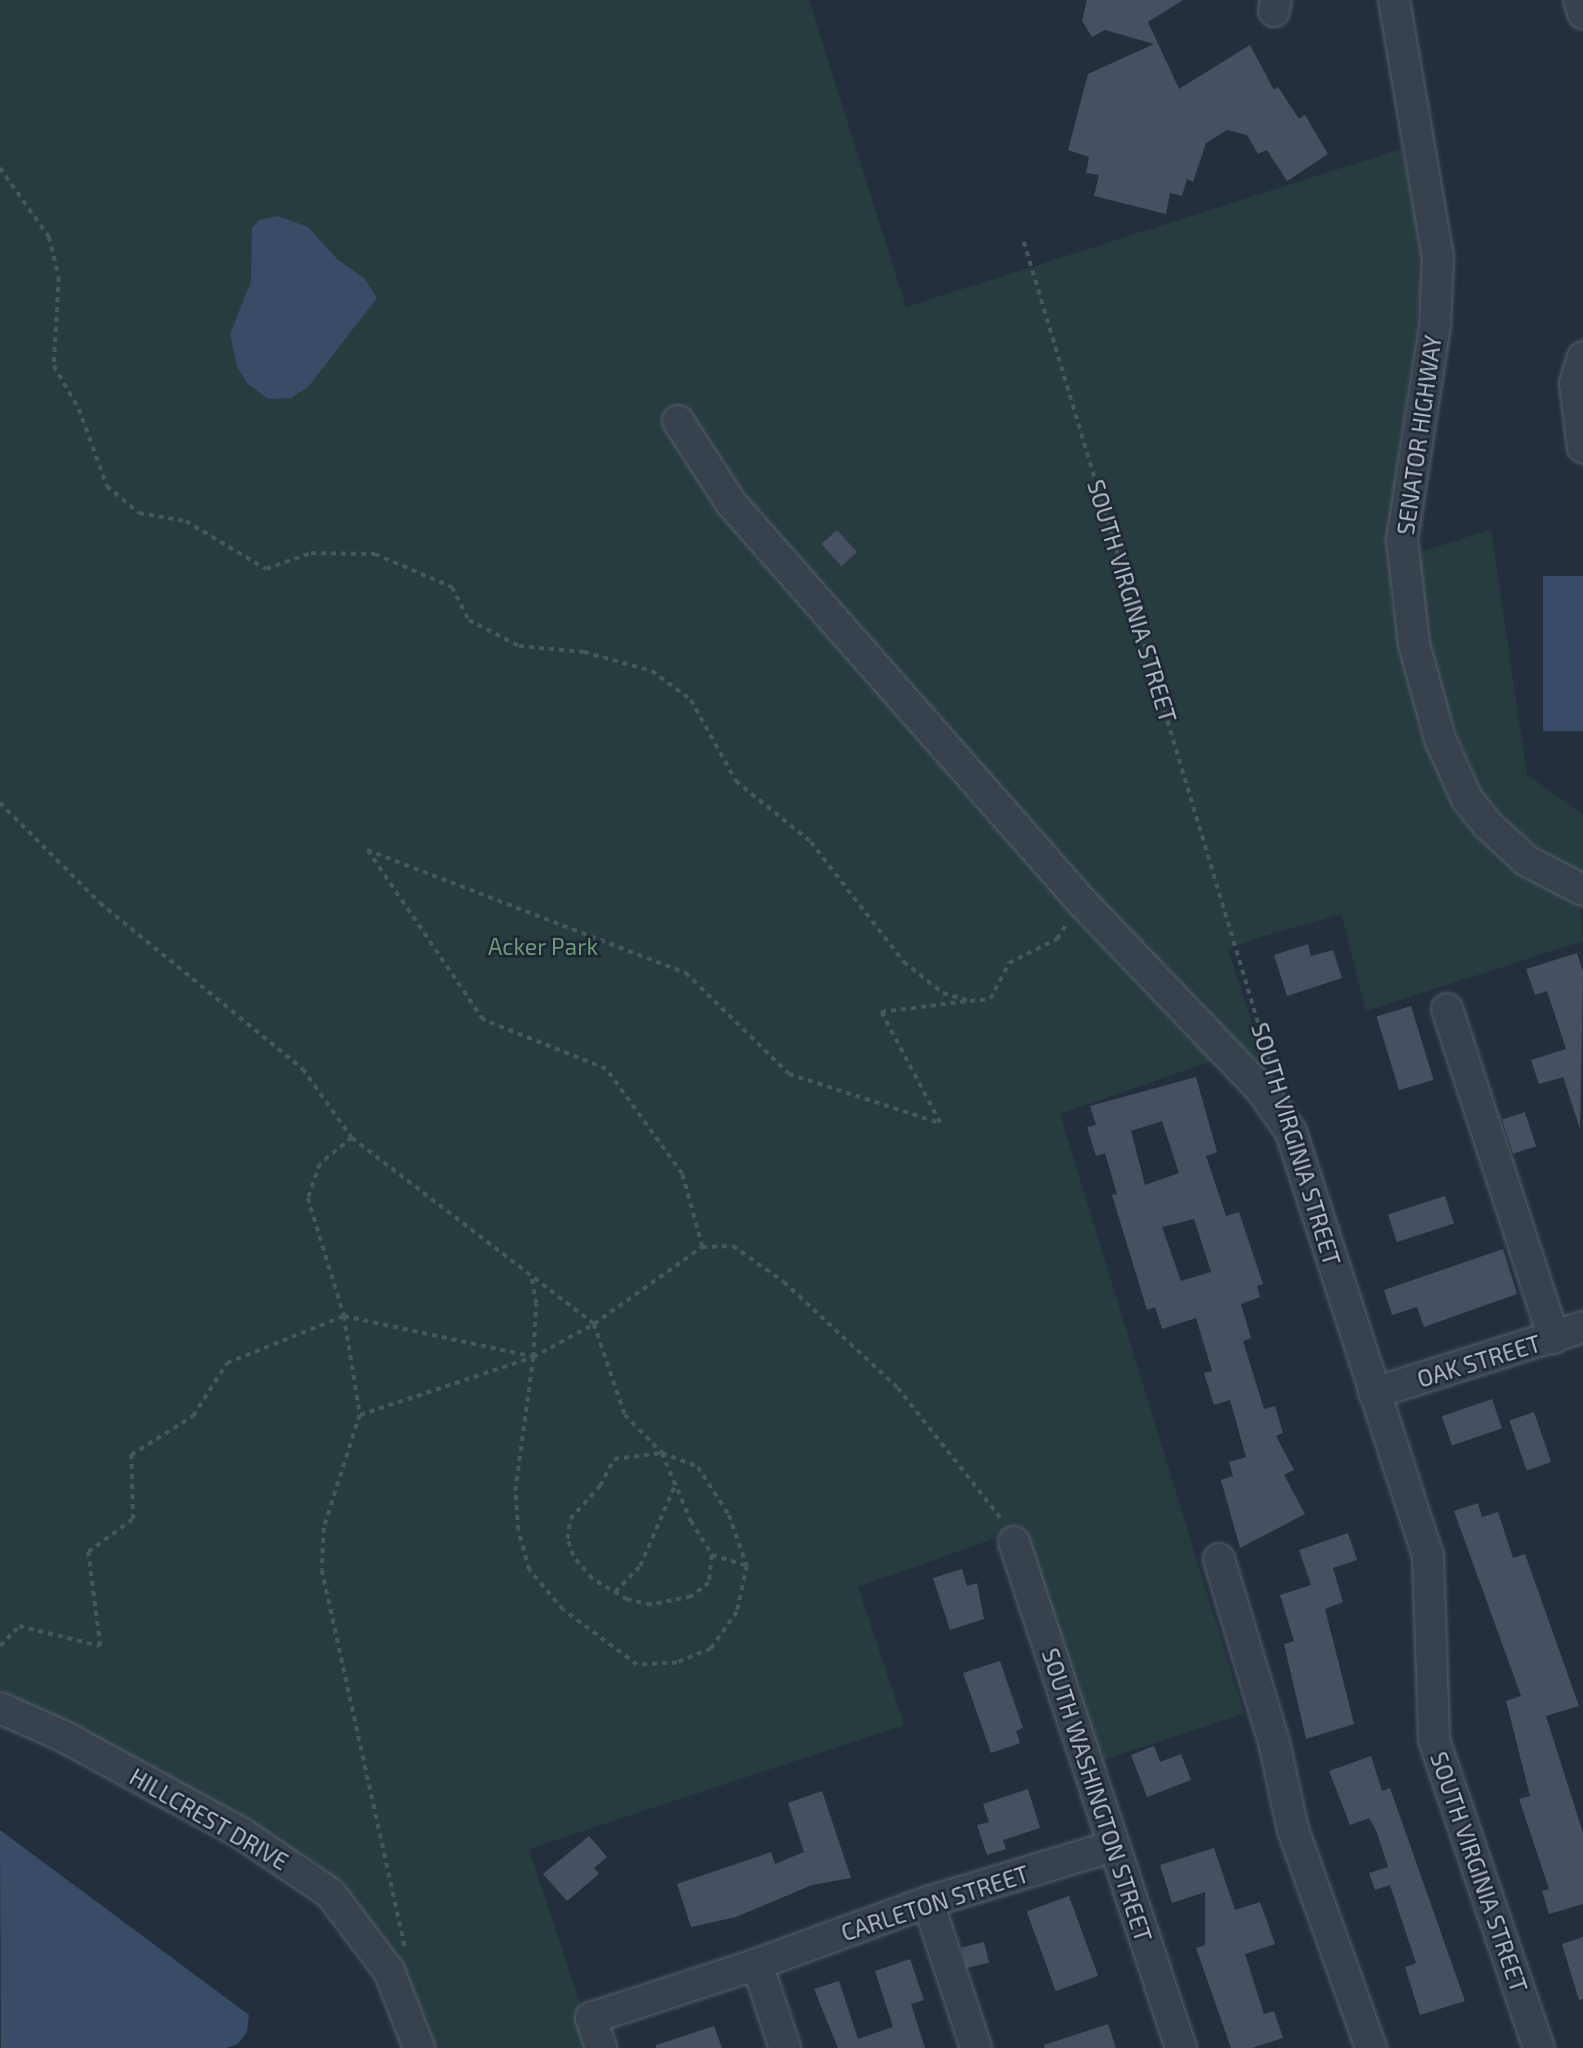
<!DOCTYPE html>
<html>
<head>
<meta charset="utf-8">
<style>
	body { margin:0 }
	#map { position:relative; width:1583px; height:2048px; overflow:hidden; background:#242f3e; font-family:"Exo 2",sans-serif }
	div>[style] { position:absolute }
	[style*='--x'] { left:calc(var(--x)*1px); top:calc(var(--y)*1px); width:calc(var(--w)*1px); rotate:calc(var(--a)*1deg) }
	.green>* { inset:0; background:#263c3f }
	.water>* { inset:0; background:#394c67; transform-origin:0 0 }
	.building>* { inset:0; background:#455162; transform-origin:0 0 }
	.path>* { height:3.5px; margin-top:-1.75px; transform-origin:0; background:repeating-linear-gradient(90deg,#44595c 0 5px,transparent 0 10px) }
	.roads { filter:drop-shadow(0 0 2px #565f6c) drop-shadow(0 0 2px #565f6c) }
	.minor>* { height:30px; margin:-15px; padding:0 15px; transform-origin:15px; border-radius:15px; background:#38414e }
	span { translate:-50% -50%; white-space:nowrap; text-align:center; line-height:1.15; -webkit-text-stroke:5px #1d2633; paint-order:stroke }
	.street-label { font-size:23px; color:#b4bcc9 }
	.park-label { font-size:23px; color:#6b9a76 }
</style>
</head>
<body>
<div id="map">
	<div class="green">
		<div style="clip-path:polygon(0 0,809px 0,906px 307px,1401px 149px,1421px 228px,1422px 282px,1391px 513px,1391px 600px,1428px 746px,1455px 812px,1515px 869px,1580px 907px,1583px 941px,1366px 1011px,1341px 914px,1254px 939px,1228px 949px,1276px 1097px,1227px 1056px,1060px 1114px,1244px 1714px,1096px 1762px,1016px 1531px,858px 1587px,904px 1725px,529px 1849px,594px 2046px,588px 2048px,433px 2048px,408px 1988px,372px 1922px,317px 1864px,0 1689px)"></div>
		<div style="clip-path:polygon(1491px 529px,1527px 775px,1583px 814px,1583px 875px,1522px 838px,1480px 791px,1438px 687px,1420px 604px,1418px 553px)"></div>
	</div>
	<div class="water">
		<div style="clip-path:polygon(278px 216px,308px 227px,338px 260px,364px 278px,377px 298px,308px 387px,291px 398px,268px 399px,248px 384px,237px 367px,230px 334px,251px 281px,252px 228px,259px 220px)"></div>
		<div style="left:1583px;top:576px;width:155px;height:40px;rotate:90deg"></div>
		<div style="clip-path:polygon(0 1830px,249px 2015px,247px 2032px,238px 2044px,226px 2048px,1px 2048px)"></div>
	</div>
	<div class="building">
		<div style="clip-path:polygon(1087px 0,1183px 0,1148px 22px,1179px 89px,1250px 45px,1274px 90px,1278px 87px,1299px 119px,1305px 115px,1328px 154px,1287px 181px,1267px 150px,1258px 154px,1247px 135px,1227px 130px,1206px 143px,1193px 182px,1187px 179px,1182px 196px,1170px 193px,1166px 214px,1094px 196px,1099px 175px,1086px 173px,1089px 157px,1068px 150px,1088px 74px,1154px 44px,1105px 30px,1092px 37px,1082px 21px)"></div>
		<div style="left:837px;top:530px;width:30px;height:21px;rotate:48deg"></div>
		<div style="clip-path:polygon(1308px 944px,1311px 956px,1333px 950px,1342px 978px,1287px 996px,1274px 955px)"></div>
		<div style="clip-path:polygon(1577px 953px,1583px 972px,1580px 1129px,1563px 1077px,1539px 1084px,1531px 1060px,1566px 1049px,1547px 991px,1535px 995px,1526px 969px)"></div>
		<div style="left:1411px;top:1006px;width:77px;height:36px;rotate:73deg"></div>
		<div style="clip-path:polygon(evenodd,1196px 1077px,1217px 1152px,1206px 1156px,1226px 1216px,1239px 1212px,1263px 1284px,1257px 1286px,1260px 1297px,1241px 1304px,1251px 1338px,1243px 1341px,1264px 1409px,1275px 1406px,1283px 1433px,1276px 1436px,1294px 1470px,1284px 1475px,1305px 1514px,1240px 1548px,1221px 1480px,1233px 1476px,1229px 1462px,1246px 1457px,1230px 1400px,1214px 1405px,1204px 1373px,1212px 1371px,1196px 1318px,1162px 1329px,1155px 1307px,1147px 1310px,1112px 1195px,1117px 1194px,1105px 1153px,1096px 1156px,1087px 1127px,1096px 1125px,1090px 1106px,1196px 1077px,1162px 1121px,1179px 1173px,1145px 1185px,1131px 1131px,1162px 1121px,1196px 1077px,1194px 1219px,1211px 1272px,1181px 1281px,1162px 1227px,1194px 1219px)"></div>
		<div style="left:1525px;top:1112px;width:36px;height:24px;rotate:72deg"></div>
		<div style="left:1445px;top:1196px;width:29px;height:60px;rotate:72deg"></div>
		<div style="clip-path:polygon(1503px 1249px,1517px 1294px,1424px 1327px,1417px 1307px,1392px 1315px,1384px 1290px)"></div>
		<div style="left:1492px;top:1399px;width:31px;height:53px;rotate:71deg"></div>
		<div style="left:1534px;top:1412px;width:53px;height:26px;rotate:71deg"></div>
		<div style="clip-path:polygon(1478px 1503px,1482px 1517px,1498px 1512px,1513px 1558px,1525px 1554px,1579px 1706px,1546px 1716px,1583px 1833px,1583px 1904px,1549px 1914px,1542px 1891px,1549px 1889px,1519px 1799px,1530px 1796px,1506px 1701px,1521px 1696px,1454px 1511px)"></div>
		<div style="clip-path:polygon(1348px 1533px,1357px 1560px,1333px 1568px,1343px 1602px,1325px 1609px,1354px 1724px,1306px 1739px,1284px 1644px,1294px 1641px,1280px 1595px,1311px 1585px,1299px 1550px)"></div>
		<div style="clip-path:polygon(962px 1569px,967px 1586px,977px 1583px,984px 1619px,950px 1630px,933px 1578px)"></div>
		<div style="clip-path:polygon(1000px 1661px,1023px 1728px,1016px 1731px,1020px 1743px,991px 1753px,963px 1673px)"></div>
		<div style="clip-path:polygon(1154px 1746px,1160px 1762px,1181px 1754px,1191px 1780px,1147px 1797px,1131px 1755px)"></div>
		<div style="clip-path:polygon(1371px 1756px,1382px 1791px,1390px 1788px,1465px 2001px,1420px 2015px,1405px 1967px,1416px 1963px,1390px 1885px,1375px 1890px,1369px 1873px,1388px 1867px,1376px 1830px,1369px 1818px,1350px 1825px,1329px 1771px)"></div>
		<div style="clip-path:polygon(1028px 1789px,1040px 1828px,1003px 1840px,1006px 1849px,987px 1855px,977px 1825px,989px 1822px,983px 1804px)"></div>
		<div style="clip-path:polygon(822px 1791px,851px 1878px,812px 1885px,736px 1917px,691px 1927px,677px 1884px,771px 1852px,775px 1864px,804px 1852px,788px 1803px)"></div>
		<div style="clip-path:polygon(589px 1836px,607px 1857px,594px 1868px,599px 1874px,567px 1901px,543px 1874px)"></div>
		<div style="clip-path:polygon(1214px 1848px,1235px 1910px,1260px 1902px,1275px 1944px,1245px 1954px,1264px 2014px,1274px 2011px,1283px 2038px,1252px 2048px,1231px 2048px,1196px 1948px,1205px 1945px,1205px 1892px,1172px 1903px,1160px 1865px)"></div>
		<div style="left:1069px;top:1896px;width:85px;height:45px;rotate:70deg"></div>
		<div style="clip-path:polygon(1583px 1937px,1583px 1999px,1579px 2000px,1562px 1944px)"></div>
		<div style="left:984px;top:1942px;width:21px;height:23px;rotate:76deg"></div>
		<div style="clip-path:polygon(910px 1959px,924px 2000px,911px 2004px,925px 2048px,838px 2048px,814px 1989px,839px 1981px,858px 2039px,893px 2027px,875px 1971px)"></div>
		<div style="clip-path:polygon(1108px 2024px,1116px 2048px,1045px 2048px,1044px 2045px)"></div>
		<div style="clip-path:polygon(714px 2026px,722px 2048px,656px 2048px,656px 2045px)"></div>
	</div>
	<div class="path">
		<div style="--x:0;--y:168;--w:85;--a:54.6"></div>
		<div style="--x:49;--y:237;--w:41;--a:76"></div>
		<div style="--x:59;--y:277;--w:89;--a:93.2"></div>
		<div style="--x:54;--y:366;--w:50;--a:59.8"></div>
		<div style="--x:79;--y:409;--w:82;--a:70"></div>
		<div style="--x:107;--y:486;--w:42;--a:40.2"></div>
		<div style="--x:139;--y:513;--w:48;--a:9.7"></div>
		<div style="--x:186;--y:521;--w:93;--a:31"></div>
		<div style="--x:266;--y:569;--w:48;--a:-19.6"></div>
		<div style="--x:311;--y:553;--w:64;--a:0.9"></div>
		<div style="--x:375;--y:554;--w:84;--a:23.2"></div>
		<div style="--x:452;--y:587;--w:37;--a:63"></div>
		<div style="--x:469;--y:620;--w:56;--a:27.5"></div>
		<div style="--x:519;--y:646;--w:65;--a:5.3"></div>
		<div style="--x:584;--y:652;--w:71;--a:15.6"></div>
		<div style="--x:652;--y:671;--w:49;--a:36.6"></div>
		<div style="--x:691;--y:700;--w:93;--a:60.9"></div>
		<div style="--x:736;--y:781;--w:97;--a:39.1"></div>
		<div style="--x:811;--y:842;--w:152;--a:52.2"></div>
		<div style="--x:904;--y:962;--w:50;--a:38.5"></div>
		<div style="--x:943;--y:993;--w:28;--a:17"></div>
		<div style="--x:970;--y:1001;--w:20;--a:-6"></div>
		<div style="--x:990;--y:999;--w:41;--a:-62.2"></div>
		<div style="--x:1009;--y:963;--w:54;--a:-26.6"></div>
		<div style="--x:1057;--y:939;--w:19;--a:-58"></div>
		<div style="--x:1024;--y:242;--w:856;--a:73.3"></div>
		<div style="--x:0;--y:803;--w:141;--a:45"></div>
		<div style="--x:100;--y:903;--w:262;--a:39.3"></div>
		<div style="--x:303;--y:1069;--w:85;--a:54.6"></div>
		<div style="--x:352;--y:1138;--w:305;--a:37.5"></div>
		<div style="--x:594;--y:1324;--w:133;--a:-35.5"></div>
		<div style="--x:702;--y:1247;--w:31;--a:-2"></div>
		<div style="--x:733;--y:1246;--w:62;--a:35.2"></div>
		<div style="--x:784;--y:1282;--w:156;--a:42.9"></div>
		<div style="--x:898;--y:1388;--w:169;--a:51.7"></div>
		<div style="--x:352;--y:1138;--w:41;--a:140.9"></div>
		<div style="--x:320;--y:1164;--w:36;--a:109"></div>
		<div style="--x:308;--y:1198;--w:123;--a:73"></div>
		<div style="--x:344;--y:1316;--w:100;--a:80.8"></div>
		<div style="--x:360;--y:1415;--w:119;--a:107.7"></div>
		<div style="--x:324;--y:1528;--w:42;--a:92.7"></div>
		<div style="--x:322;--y:1570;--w:390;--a:77.6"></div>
		<div style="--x:702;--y:1247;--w:76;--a:-105.3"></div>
		<div style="--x:682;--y:1174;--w:130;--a:-125.9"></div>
		<div style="--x:606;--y:1069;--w:132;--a:-158.3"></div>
		<div style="--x:483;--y:1020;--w:206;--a:-124.3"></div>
		<div style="--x:367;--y:850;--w:342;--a:21.1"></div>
		<div style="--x:686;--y:973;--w:144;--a:44.4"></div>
		<div style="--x:789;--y:1074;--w:159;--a:18"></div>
		<div style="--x:940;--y:1123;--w:126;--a:-118"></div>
		<div style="--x:881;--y:1012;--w:88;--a:-7.2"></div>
		<div style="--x:360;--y:1415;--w:182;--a:-18.5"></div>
		<div style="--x:533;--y:1357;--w:69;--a:-28.4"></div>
		<div style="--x:594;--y:1324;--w:96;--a:71.2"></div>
		<div style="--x:625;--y:1415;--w:53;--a:45.8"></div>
		<div style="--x:662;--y:1453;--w:39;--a:21"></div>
		<div style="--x:698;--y:1467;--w:57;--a:57.1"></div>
		<div style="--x:729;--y:1515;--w:54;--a:70.6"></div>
		<div style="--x:747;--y:1566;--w:47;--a:102.3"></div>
		<div style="--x:737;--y:1612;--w:45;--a:125.1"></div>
		<div style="--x:711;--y:1649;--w:37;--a:158"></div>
		<div style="--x:677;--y:1663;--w:40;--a:177.1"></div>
		<div style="--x:637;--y:1665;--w:92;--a:-143.4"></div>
		<div style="--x:563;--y:1610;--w:52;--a:-130.4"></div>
		<div style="--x:529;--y:1570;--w:41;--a:-105.4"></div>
		<div style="--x:518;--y:1530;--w:39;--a:-94"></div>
		<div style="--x:515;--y:1491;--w:135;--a:-82.3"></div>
		<div style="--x:533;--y:1357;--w:53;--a:-86.8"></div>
		<div style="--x:536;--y:1304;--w:28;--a:-100"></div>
		<div style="--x:662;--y:1453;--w:74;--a:66.9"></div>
		<div style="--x:691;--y:1521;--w:40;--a:58"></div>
		<div style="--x:712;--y:1555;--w:28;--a:96"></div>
		<div style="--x:709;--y:1583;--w:23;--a:142"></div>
		<div style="--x:691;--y:1597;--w:41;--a:168.7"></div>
		<div style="--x:651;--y:1605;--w:25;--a:-168"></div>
		<div style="--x:627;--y:1600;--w:41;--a:-149"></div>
		<div style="--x:592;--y:1579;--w:30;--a:-130"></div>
		<div style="--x:573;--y:1556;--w:18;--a:-109"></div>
		<div style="--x:567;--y:1539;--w:20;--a:-81"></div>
		<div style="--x:570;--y:1519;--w:45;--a:-47.7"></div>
		<div style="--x:600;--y:1486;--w:30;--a:-63"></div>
		<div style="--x:614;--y:1459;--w:48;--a:-7.1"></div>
		<div style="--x:712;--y:1555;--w:37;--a:17"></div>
		<div style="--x:615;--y:1592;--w:36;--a:-46"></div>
		<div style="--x:640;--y:1566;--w:88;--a:-66.6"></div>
		<div style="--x:0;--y:1646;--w:28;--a:-46"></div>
		<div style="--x:19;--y:1626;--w:83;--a:13.9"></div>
		<div style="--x:100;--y:1646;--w:95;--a:-97.3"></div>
		<div style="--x:88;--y:1552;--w:56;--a:-36.3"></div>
		<div style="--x:133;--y:1519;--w:64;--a:-91.8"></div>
		<div style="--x:131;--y:1455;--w:73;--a:-32.2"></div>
		<div style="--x:193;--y:1416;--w:63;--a:-57.3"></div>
		<div style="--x:227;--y:1363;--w:126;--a:-21.9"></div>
		<div style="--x:344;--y:1316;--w:191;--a:12.1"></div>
	</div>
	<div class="roads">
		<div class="minor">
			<div style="--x:1394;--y:0;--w:261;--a:80.3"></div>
			<div style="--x:1438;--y:257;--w:68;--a:92.5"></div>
			<div style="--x:1435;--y:325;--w:218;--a:98.7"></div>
			<div style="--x:1402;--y:540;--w:105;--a:83.4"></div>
			<div style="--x:1414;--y:644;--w:98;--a:74.7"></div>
			<div style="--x:1440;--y:739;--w:66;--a:65.8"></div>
			<div style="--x:1467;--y:799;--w:33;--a:51"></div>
			<div style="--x:1488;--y:825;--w:53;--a:42.7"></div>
			<div style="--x:1527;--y:861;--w:63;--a:27.4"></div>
			<div style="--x:1579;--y:0;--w:14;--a:73"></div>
			<div style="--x:1274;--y:11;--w:11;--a:-80"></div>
			<div style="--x:1583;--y:357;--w:28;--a:107"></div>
			<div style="--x:1575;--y:384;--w:64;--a:82.9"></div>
			<div style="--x:678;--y:421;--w:98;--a:57.1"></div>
			<div style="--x:731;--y:503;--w:531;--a:48.66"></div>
			<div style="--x:1082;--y:902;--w:257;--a:46.3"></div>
			<div style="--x:1260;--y:1088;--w:54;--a:54.8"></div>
			<div style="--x:1291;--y:1132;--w:445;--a:72.1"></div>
			<div style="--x:1428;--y:1555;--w:185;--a:88.1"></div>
			<div style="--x:1434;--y:1740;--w:325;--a:71.2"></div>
			<div style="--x:1447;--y:1009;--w:346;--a:72"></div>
			<div style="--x:1374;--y:1393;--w:219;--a:-17.5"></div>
			<div style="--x:1014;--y:1542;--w:533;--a:71.74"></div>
			<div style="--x:1219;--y:1559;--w:191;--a:73.3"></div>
			<div style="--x:1274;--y:1742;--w:90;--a:77.8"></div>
			<div style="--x:1293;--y:1830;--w:232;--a:70.3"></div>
			<div style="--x:0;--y:1708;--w:69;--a:24"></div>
			<div style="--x:63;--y:1736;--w:203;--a:28.6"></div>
			<div style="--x:241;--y:1833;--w:107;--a:34"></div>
			<div style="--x:330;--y:1893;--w:98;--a:52.9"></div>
			<div style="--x:389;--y:1971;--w:83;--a:68.7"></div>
			<div style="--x:928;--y:1902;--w:154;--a:71.8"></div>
			<div style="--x:757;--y:1964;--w:89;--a:71.6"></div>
			<div style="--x:601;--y:2048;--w:32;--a:-108"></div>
			<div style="--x:591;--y:2018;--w:175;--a:-18"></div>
			<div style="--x:757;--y:1964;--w:182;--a:-19.9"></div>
			<div style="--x:928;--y:1902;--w:194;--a:-16.8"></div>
		</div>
	</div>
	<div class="street-label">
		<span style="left:1419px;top:435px;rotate:-82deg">SENATOR HIGHWAY</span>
		<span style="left:1132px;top:601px;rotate:73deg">SOUTH VIRGINIA STREET</span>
		<span style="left:1296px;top:1144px;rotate:73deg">SOUTH VIRGINIA STREET</span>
		<span style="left:1479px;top:1361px;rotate:-17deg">OAK STREET</span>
		<span style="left:1097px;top:1795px;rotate:72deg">SOUTH WASHINGTON STREET</span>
		<span style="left:209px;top:1819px;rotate:30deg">HILLCREST DRIVE</span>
		<span style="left:1479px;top:1872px;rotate:71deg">SOUTH VIRGINIA STREET</span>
		<span style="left:935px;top:1903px;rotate:-18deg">CARLETON STREET</span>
	</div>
	<div class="park-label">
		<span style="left:543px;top:946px">Acker Park</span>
	</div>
</div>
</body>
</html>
